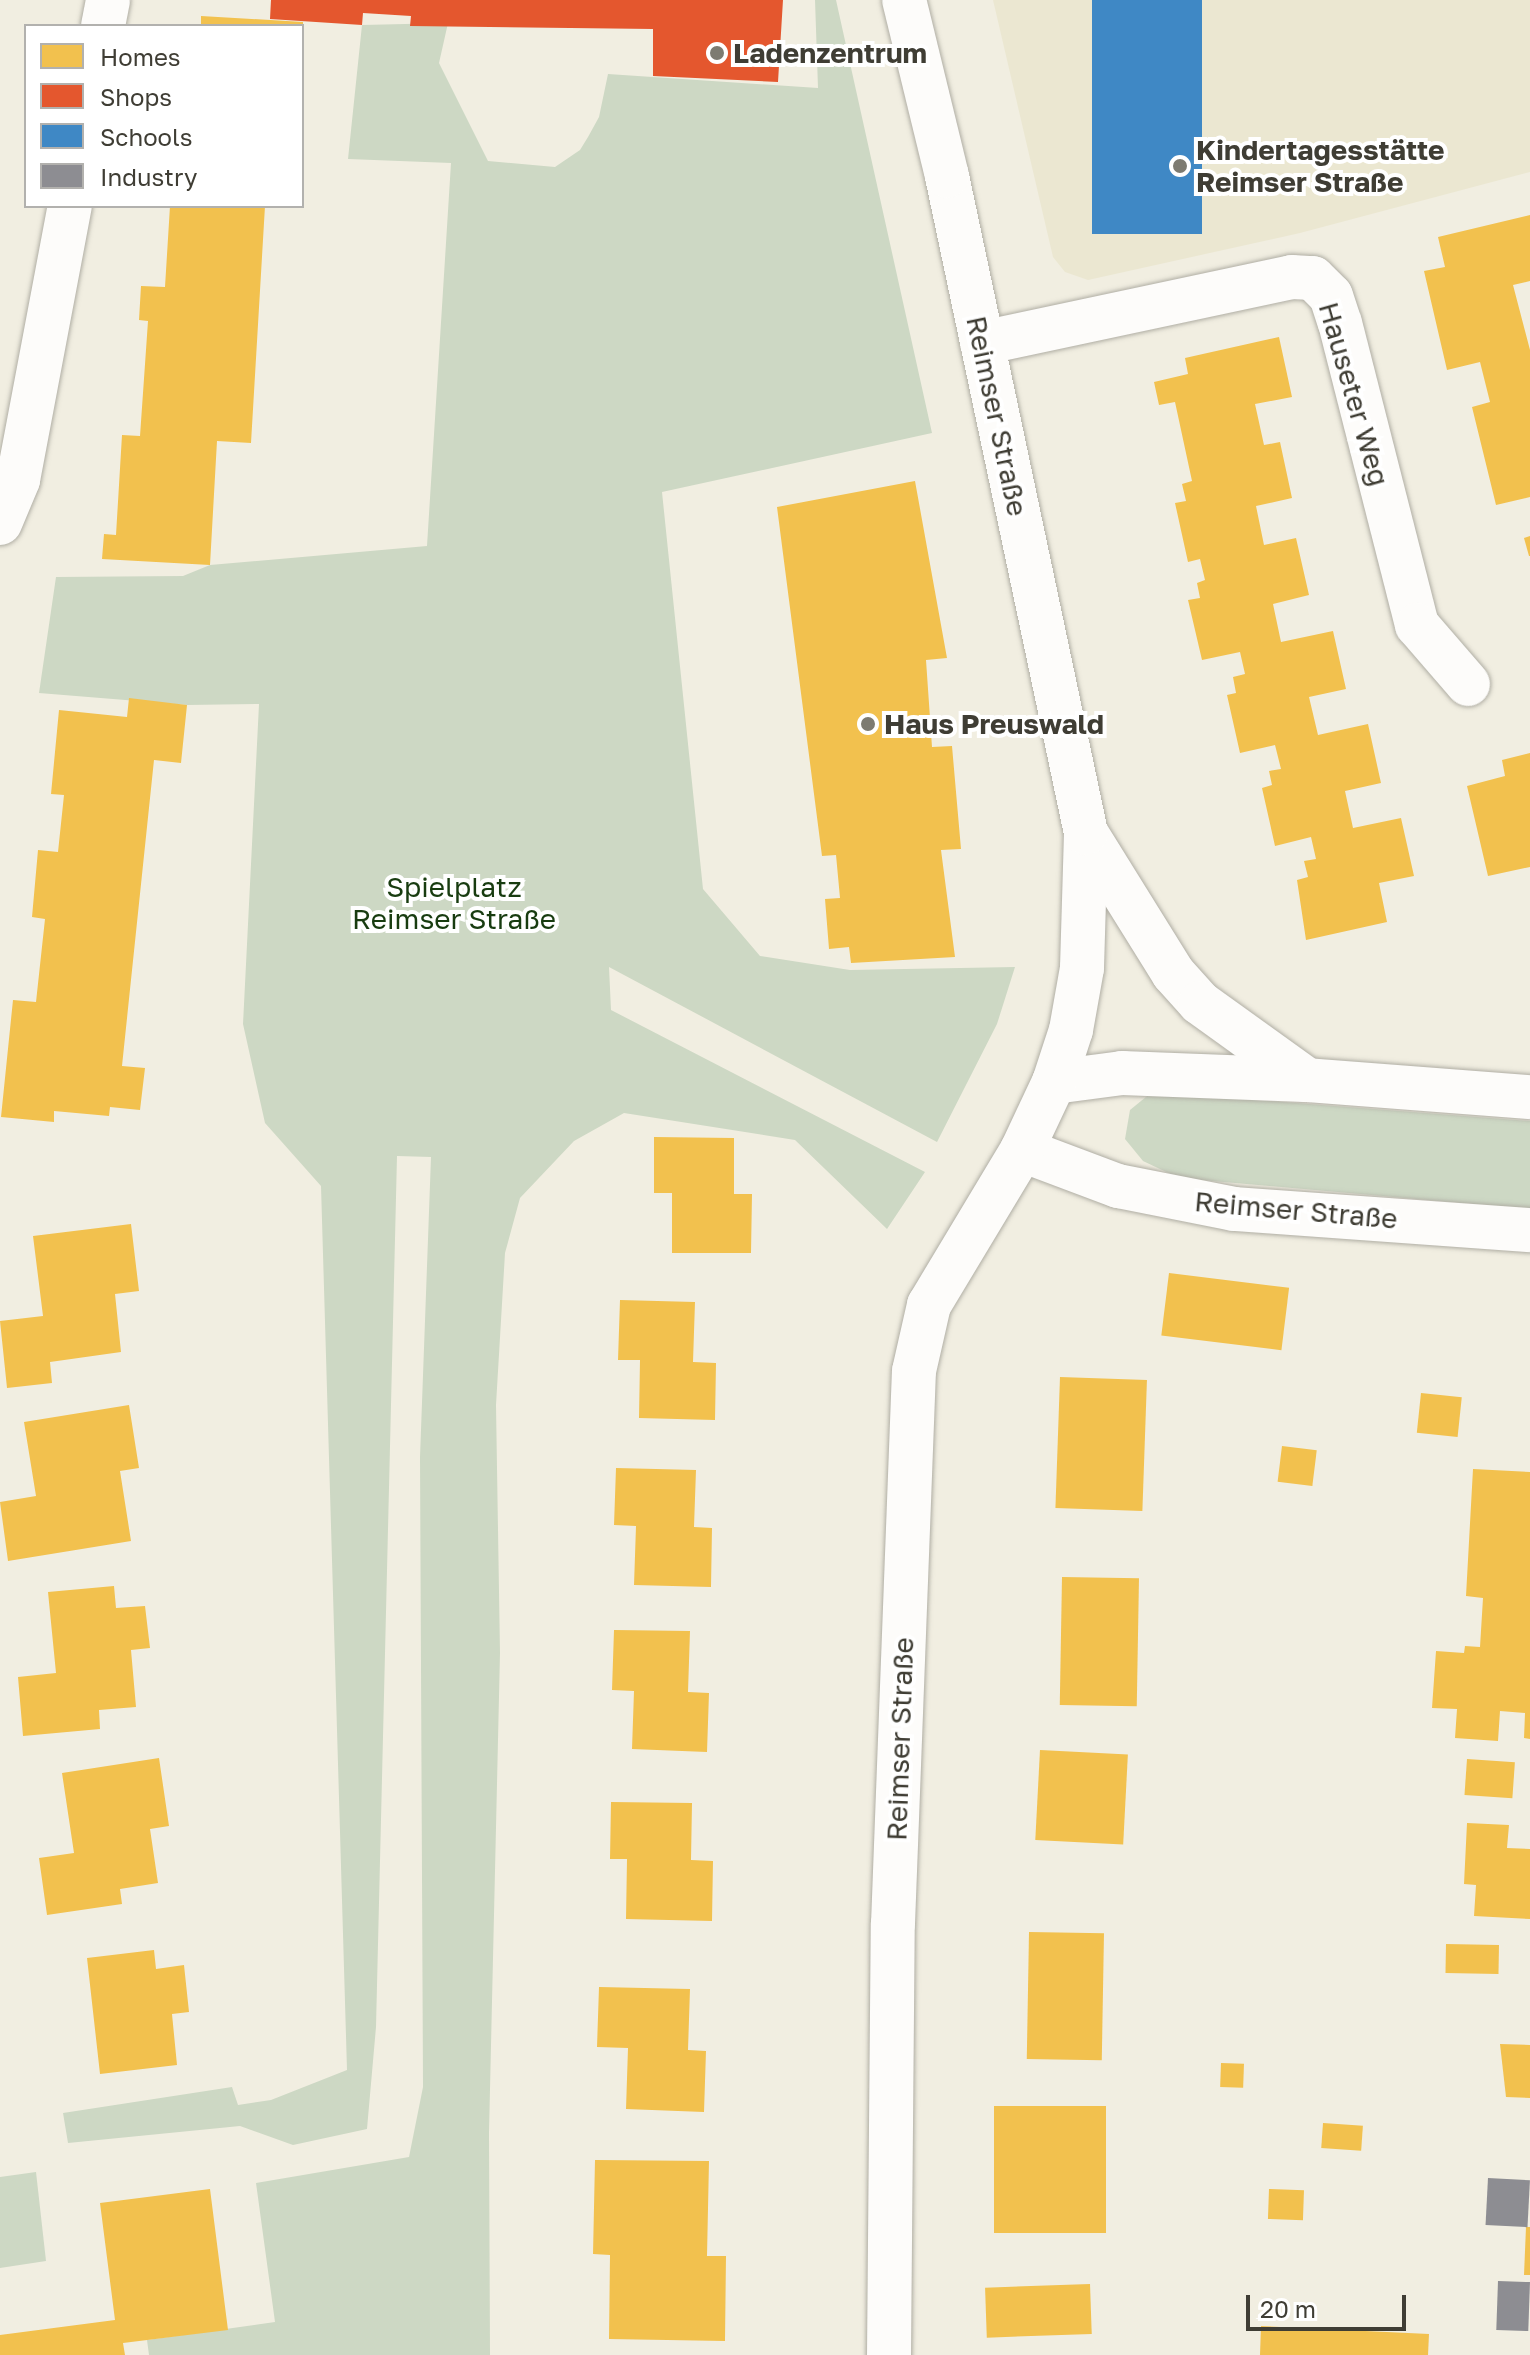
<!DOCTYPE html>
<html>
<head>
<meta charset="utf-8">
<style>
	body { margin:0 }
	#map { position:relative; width:1530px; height:2355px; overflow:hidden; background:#f1eee1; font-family:"Golos Text",sans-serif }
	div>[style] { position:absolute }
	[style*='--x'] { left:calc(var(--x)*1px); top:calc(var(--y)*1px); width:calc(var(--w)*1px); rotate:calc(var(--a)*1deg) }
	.built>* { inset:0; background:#ebe7d1 }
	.green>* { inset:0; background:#cdd8c4 }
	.homes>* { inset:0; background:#f2c14e; transform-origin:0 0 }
	.shops>* { inset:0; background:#e4572e }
	.schools>* { inset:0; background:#3f88c5; transform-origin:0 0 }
	.industry>* { inset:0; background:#8d8d92; transform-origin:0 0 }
	.roads { filter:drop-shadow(0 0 2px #b0aea4) drop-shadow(0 0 2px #b0aea4) }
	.minor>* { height:44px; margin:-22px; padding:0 22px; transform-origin:22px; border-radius:22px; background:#fdfcfa }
	.dots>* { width:22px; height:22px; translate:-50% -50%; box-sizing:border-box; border:4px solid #fff; border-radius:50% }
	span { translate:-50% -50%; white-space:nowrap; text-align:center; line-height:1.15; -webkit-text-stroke:8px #fff; paint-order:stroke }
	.poi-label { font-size:28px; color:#3f3d34; font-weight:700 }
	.left { translate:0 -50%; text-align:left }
	.street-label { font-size:28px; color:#3f3d34 }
	.park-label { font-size:28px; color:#183c10 }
	.legend { position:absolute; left:24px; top:24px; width:280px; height:184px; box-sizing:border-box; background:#fff; border:2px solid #b2b1ae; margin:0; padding:10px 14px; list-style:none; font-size:24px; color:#3f3d34 }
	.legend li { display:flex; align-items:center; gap:16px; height:40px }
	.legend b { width:40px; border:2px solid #b2b1ae }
	.scale { position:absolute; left:1246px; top:2295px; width:160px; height:36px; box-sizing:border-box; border:4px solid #3f3d34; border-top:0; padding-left:10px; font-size:24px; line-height:28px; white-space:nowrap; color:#3f3d34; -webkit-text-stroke:6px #fff; paint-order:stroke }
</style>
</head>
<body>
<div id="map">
	<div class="built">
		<div style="clip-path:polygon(993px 0,1530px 0,1530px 172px,1300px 233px,1088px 280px,1065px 272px,1053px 257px)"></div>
	</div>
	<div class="green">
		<div style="clip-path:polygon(815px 0,836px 0,932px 433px,662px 492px,703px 889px,760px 956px,850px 970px,1015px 967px,997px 1024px,937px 1142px,609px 967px,611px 1010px,925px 1172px,887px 1229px,795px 1140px,624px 1113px,574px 1141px,520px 1198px,505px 1253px,496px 1405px,500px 1653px,489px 2133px,490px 2355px,149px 2355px,147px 2340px,275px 2322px,256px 2183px,409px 2157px,423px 2087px,420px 1457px,431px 1157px,397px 1156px,376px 2027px,367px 2129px,293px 2145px,240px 2126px,68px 2143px,63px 2113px,232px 2087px,238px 2105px,271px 2100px,347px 2070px,321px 1186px,265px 1123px,243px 1024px,259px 704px,187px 705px,39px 693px,56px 577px,183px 576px,210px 565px,427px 546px,451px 163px,348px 159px,362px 25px,448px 23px,439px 63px,488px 161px,555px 167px,580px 150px,588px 137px,599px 117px,608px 74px,818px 88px)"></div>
		<div style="clip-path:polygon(1152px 1092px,1530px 1121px,1530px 1209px,1179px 1178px,1143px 1161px,1125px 1139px,1130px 1110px)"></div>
		<div style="clip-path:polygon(36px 2172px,46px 2261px,0 2268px,0 2177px)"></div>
	</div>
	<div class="homes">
		<div style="clip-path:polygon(201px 16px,303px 22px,303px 26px,201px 26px)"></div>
		<div style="clip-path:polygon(170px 206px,265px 206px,251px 443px,217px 441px,210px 565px,102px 559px,104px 534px,116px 535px,122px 435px,140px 436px,148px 321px,139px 320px,141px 286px,165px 287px)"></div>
		<div style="clip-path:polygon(1530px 215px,1530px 281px,1513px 285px,1530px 350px,1530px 497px,1496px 505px,1472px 407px,1490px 402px,1480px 362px,1447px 370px,1424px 271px,1445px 267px,1438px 237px)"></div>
		<div style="clip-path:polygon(1279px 337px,1292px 397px,1255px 404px,1264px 445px,1280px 442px,1292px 498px,1256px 506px,1264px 545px,1296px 538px,1309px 595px,1273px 604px,1281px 642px,1333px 631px,1346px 689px,1309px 697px,1318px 735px,1368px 724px,1381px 783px,1345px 791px,1353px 828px,1401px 818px,1414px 876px,1379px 883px,1387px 922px,1306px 940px,1297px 880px,1308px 877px,1304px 861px,1316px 859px,1311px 837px,1275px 846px,1262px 788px,1272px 785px,1269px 771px,1281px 769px,1275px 745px,1240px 753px,1227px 695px,1236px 693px,1233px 677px,1245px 674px,1240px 652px,1202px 660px,1188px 600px,1200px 598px,1197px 583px,1205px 580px,1200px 559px,1188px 562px,1175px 503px,1186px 501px,1182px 484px,1192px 481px,1175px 402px,1159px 405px,1154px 382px,1188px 374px,1185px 358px)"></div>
		<div style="clip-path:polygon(915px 481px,947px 658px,926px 660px,932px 747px,952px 746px,961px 849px,941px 850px,955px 957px,851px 963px,849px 947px,829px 949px,825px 899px,840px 898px,836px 855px,822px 856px,777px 507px)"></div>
		<div style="clip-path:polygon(1530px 536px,1530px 556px,1529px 556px,1524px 538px)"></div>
		<div style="clip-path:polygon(129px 698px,187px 705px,181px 763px,154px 760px,122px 1066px,145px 1068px,140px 1110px,110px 1107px,109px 1116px,54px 1111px,54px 1122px,1px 1117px,13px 1000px,36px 1002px,45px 919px,32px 917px,38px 850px,58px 852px,64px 795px,51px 794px,59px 710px,127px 717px)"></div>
		<div style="clip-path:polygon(1530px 753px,1530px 867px,1488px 876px,1467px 786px,1505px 776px,1502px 760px)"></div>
		<div style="clip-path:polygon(654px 1137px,734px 1138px,734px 1194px,752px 1194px,751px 1253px,672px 1253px,672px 1193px,654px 1193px)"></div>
		<div style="clip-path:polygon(131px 1224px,139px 1291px,115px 1294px,121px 1352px,50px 1362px,52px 1383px,7px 1388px,0 1321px,43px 1316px,33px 1236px)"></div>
		<div style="left:1169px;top:1273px;width:121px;height:63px;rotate:7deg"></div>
		<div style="clip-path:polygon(620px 1300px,695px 1302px,693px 1362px,716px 1363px,715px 1420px,639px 1418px,640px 1360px,618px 1360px)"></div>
		<div style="left:1060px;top:1377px;width:87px;height:131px;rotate:2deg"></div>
		<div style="left:1421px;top:1393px;width:41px;height:40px;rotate:6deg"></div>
		<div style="clip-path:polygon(129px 1405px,139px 1468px,120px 1471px,131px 1541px,8px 1561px,0 1502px,36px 1496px,24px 1422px)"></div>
		<div style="left:1282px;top:1446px;width:35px;height:36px;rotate:7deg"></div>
		<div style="clip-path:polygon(616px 1468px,696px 1470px,694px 1527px,712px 1528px,711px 1587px,634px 1585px,636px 1526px,614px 1525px)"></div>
		<div style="clip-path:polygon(1473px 1469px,1530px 1472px,1530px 1739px,1524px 1738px,1525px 1713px,1500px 1711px,1498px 1741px,1455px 1738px,1457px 1709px,1432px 1708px,1436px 1651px,1464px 1653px,1465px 1646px,1480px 1647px,1483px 1598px,1466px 1596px)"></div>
		<div style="left:1062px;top:1577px;width:77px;height:128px;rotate:1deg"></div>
		<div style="clip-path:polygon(114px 1586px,116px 1608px,145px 1606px,150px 1648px,131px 1650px,136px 1707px,99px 1710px,100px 1729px,23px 1736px,18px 1677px,56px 1673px,48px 1592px)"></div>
		<div style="clip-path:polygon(614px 1630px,690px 1631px,688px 1692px,709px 1693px,707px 1752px,632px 1749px,634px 1691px,612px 1690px)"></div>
		<div style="left:1040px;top:1750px;width:88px;height:90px;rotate:3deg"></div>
		<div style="clip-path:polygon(159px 1758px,169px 1826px,150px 1829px,158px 1883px,120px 1889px,122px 1904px,47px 1915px,39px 1858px,74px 1853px,62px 1773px)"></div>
		<div style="left:1467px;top:1759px;width:48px;height:36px;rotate:4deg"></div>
		<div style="clip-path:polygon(611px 1802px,692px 1803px,691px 1860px,713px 1861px,712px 1921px,626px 1919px,627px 1859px,610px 1859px)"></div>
		<div style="clip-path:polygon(1467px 1823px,1509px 1825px,1507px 1848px,1530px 1849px,1530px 1919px,1474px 1916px,1476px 1885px,1464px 1884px)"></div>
		<div style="left:1029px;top:1932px;width:75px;height:127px;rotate:1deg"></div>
		<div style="left:1446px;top:1944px;width:53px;height:29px;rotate:1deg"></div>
		<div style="clip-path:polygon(154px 1950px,156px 1969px,184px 1965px,189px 2012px,172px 2014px,177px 2065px,100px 2074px,87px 1958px)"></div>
		<div style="clip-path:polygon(599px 1987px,690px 1989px,688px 2050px,706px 2051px,704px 2112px,626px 2109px,628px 2048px,597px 2047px)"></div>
		<div style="clip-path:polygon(1500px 2044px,1530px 2045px,1530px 2098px,1506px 2097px)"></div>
		<div style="left:1221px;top:2063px;width:23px;height:24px;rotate:2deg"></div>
		<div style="left:994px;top:2106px;width:112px;height:127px"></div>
		<div style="left:1323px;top:2123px;width:40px;height:25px;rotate:4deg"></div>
		<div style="clip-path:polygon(595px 2160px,709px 2161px,707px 2256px,726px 2256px,725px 2341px,609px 2339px,610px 2255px,593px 2254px)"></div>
		<div style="clip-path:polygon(210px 2189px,228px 2330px,123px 2343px,125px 2355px,0 2355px,0 2335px,115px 2320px,100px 2203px)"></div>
		<div style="left:1269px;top:2189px;width:35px;height:30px;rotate:2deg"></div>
		<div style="clip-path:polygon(1526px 2227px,1530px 2227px,1530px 2275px,1524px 2275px)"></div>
		<div style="left:1090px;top:2284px;width:50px;height:105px;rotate:88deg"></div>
		<div style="clip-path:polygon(1261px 2326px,1429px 2334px,1428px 2355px,1260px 2355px)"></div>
	</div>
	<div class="shops">
		<div style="clip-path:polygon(271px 0,783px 0,778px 82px,653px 76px,653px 29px,410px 26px,411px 16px,363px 13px,362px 25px,270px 19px)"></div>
	</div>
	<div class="schools">
		<div style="left:1092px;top:0;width:110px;height:234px"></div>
	</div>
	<div class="industry">
		<div style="left:1488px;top:2178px;width:42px;height:47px;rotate:3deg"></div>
		<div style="left:1498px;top:2281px;width:32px;height:49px;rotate:2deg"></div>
	</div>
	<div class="roads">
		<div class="minor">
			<div style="--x:103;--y:26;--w:26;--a:-79"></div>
			<div style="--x:982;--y:343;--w:317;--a:-12"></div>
			<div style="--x:1292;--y:277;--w:21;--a:3"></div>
			<div style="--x:1313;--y:278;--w:25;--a:45"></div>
			<div style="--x:1331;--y:296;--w:28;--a:72"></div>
			<div style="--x:1340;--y:323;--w:312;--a:75.7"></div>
			<div style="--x:1417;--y:625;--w:78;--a:49.2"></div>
			<div style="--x:0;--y:523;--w:47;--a:-67.3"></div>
			<div style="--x:18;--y:480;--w:279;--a:-79.3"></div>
			<div style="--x:1086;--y:833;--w:165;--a:58.1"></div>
			<div style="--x:1173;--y:973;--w:40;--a:48"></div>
			<div style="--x:1200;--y:1003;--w:132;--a:35.7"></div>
			<div style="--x:1307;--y:1080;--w:224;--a:4.4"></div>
			<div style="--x:1054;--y:1082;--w:69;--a:-7.5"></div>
			<div style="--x:1122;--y:1073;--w:183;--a:2.2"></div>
			<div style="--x:1022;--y:1150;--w:103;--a:20.6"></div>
			<div style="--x:1118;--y:1186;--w:118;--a:11.2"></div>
			<div style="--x:1234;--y:1209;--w:297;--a:4.1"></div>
			<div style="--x:889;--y:2355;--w:431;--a:-89.5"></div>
			<div style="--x:893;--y:1924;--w:553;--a:-87.83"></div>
			<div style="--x:914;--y:1371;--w:68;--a:-77.2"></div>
			<div style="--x:929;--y:1305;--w:181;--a:-59"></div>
			<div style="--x:1022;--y:1150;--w:75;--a:-64.8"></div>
			<div style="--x:1054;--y:1082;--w:55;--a:-71.9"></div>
			<div style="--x:1071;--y:1030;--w:63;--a:-79.9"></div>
			<div style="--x:1082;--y:968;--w:135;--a:-88.3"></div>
			<div style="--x:1086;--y:833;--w:672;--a:-101.95"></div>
			<div style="--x:947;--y:176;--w:181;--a:-103.7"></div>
		</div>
	</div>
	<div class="dots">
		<div style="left:717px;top:53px;background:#7d7b71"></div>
		<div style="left:1180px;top:166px;background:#7d7b71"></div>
		<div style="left:868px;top:724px;background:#7d7b71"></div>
	</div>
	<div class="poi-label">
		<span class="left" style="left:733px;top:53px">Ladenzentrum</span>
		<span class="left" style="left:1196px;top:166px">Kindertagesstätte<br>Reimser Straße</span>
		<span class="left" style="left:884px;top:724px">Haus Preuswald</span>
	</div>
	<div class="street-label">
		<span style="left:1354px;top:394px;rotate:74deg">Hauseter Weg</span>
		<span style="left:997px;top:416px;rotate:78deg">Reimser Straße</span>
		<span style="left:1296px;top:1210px;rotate:5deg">Reimser Straße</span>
		<span style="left:900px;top:1739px;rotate:-88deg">Reimser Straße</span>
	</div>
	<div class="park-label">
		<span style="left:454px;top:903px">Spielplatz<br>Reimser Straße</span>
	</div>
	<ul class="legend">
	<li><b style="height:22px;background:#f2c14e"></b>Homes</li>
	<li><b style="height:22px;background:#e4572e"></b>Shops</li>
	<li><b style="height:22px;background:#3f88c5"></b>Schools</li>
	<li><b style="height:22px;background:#8d8d92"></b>Industry</li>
	</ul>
	<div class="scale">20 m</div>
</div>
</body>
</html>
